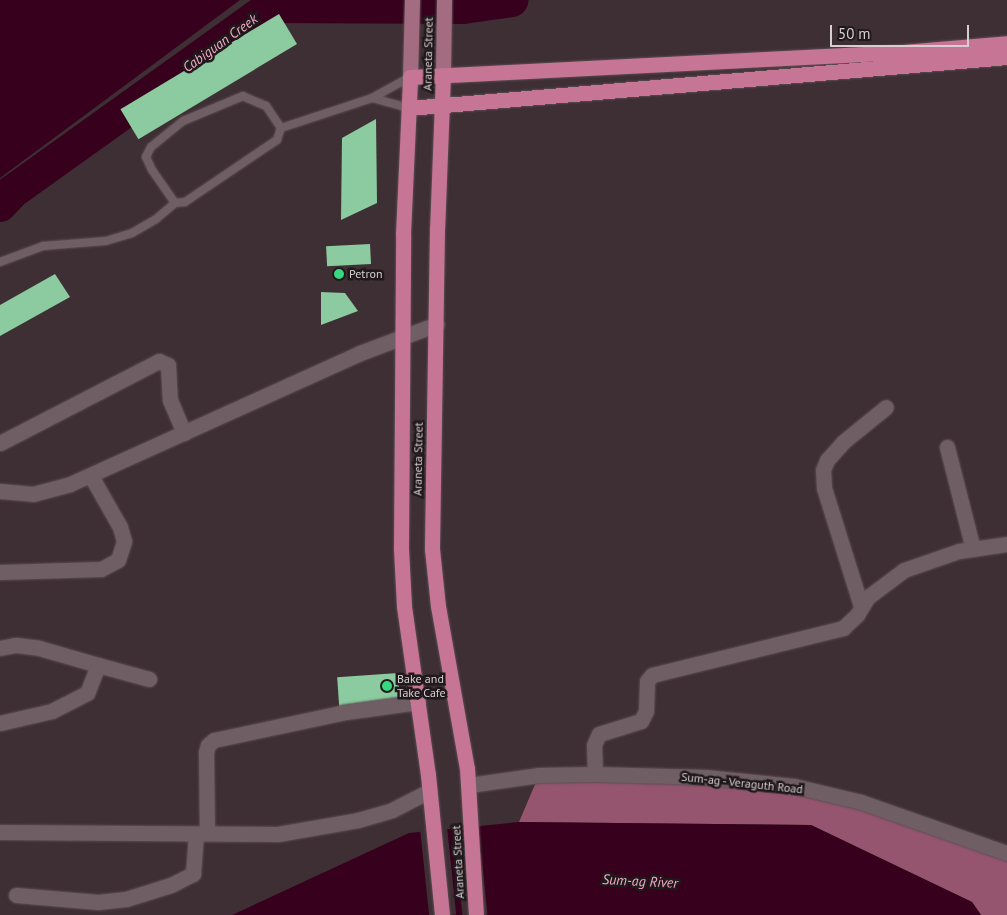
<!DOCTYPE html>
<html>
<head>
<meta charset="utf-8">
<style>
	body { margin:0 }
	#map { position:relative; width:1007px; height:915px; overflow:hidden; background:#3e2f34; font-family:"PT Sans",sans-serif }
	div>[style] { position:absolute }
	[style*='--x'] { left:calc(var(--x)*1px); top:calc(var(--y)*1px); width:calc(var(--w)*1px); rotate:calc(var(--a)*1deg) }
	.forest>* { inset:0; background:#95556e }
	.water>* { inset:0; background:#37001c }
	.pier>* { inset:0; background:#3e2f34; transform-origin:0 0 }
	.river>* { height:34px; margin:-17px; padding:0 17px; transform-origin:17px; border-radius:17px; background:#37001c }
	.building>* { inset:0; background:#8bcb9f; transform-origin:0 0 }
	.roads { filter:drop-shadow(0 0 1px #5b4e52) drop-shadow(0 0 1px #5b4e52) }
	.lane>* { height:8px; margin:-4px; padding:0 4px; transform-origin:4px; border-radius:4px; background:#6f5e64 }
	.street>* { height:15px; margin:-7.5px; padding:0 7.5px; transform-origin:7.5px; border-radius:7.5px; background:#6f5e64 }
	.primary>* { height:15px; margin:-7.5px; padding:0 7.5px; transform-origin:7.5px; border-radius:7.5px; background:#a46c81 }
	.highway>* { height:15px; margin:-7.5px; padding:0 7.5px; transform-origin:7.5px; border-radius:7.5px; background:#c77594 }
	.dots>* { width:14px; height:14px; translate:-50% -50%; box-sizing:border-box; border:2px solid #20191c; border-radius:50% }
	span { translate:-50% -50%; white-space:nowrap; text-align:center; line-height:1.15; -webkit-text-stroke:5px #20191c; paint-order:stroke }
	.street-label { font-size:12px; color:#d8ced1 }
	.poi-label { font-size:12px; color:#d8ced1 }
	.left { translate:0 -50%; text-align:left }
	.water-label { font-size:14px; color:#f5a9c4; font-style:italic }
	.scale { position:absolute; left:830px; top:25px; width:139px; height:22px; box-sizing:border-box; border:2px solid #d8ced1; border-top:0; padding-left:6px; font-size:15px; line-height:18px; white-space:nowrap; color:#d8ced1; -webkit-text-stroke:4px #20191c; paint-order:stroke }
</style>
</head>
<body>
<div id="map">
	<div class="forest">
		<div style="clip-path:polygon(539px 775px,794px 786px,1007px 853px,1007px 915px,981px 915px,972px 902px,811px 825px,519px 822px)"></div>
	</div>
	<div class="water">
		<div style="clip-path:polygon(0 0,240px 0,0 178px)"></div>
		<div style="clip-path:polygon(519px 822px,811px 825px,972px 902px,981px 915px,232px 915px,409px 833px)"></div>
	</div>
	<div class="pier">
		<div style="left:478px;top:824px;width:91px;height:25px;rotate:84deg"></div>
		<div style="left:447px;top:827px;width:88px;height:27px;rotate:84deg"></div>
	</div>
	<div class="river">
		<div style="--x:0;--y:205;--w:18;--a:-47"></div>
		<div style="--x:12;--y:192;--w:320;--a:-35.6"></div>
		<div style="--x:272;--y:6;--w:191;--a:0.3"></div>
		<div style="--x:463;--y:7;--w:49;--a:-8.1"></div>
	</div>
	<div class="building">
		<div style="left:279px;top:14px;width:35px;height:185px;rotate:59deg"></div>
		<div style="clip-path:polygon(376px 119px,377px 203px,341px 220px,342px 138px)"></div>
		<div style="left:370px;top:244px;width:20px;height:44px;rotate:87deg"></div>
		<div style="clip-path:polygon(55px 274px,70px 297px,0 336px,0 305px)"></div>
		<div style="clip-path:polygon(321px 292px,345px 293px,358px 311px,321px 325px)"></div>
		<div style="left:398px;top:673px;width:30px;height:61px;rotate:86deg"></div>
	</div>
	<div class="roads">
		<div class="lane">
			<div style="--x:372;--y:98;--w:38;--a:15"></div>
			<div style="--x:281;--y:128;--w:96;--a:-18.2"></div>
			<div style="--x:372;--y:98;--w:43;--a:-28.9"></div>
			<div style="--x:0;--y:262;--w:46;--a:-20.4"></div>
			<div style="--x:43;--y:246;--w:63;--a:-4.5"></div>
			<div style="--x:106;--y:241;--w:27;--a:-17"></div>
			<div style="--x:132;--y:233;--w:28;--a:-30"></div>
			<div style="--x:156;--y:219;--w:25;--a:-40"></div>
			<div style="--x:175;--y:203;--w:10;--a:-6"></div>
			<div style="--x:185;--y:202;--w:111;--a:-34"></div>
			<div style="--x:277;--y:140;--w:13;--a:-72"></div>
			<div style="--x:281;--y:128;--w:27;--a:-124"></div>
			<div style="--x:266;--y:106;--w:25;--a:-157"></div>
			<div style="--x:243;--y:96;--w:65;--a:157.4"></div>
			<div style="--x:183;--y:121;--w:41;--a:140.9"></div>
			<div style="--x:151;--y:147;--w:11;--a:117"></div>
			<div style="--x:146;--y:157;--w:14;--a:65"></div>
			<div style="--x:152;--y:170;--w:40;--a:55.1"></div>
		</div>
		<div class="street">
			<div style="--x:0;--y:443;--w:179;--a:-27.3"></div>
			<div style="--x:159;--y:361;--w:10;--a:24"></div>
			<div style="--x:168;--y:365;--w:35;--a:87"></div>
			<div style="--x:170;--y:400;--w:36;--a:67"></div>
			<div style="--x:947;--y:447;--w:105;--a:75.7"></div>
			<div style="--x:0;--y:491;--w:33;--a:5"></div>
			<div style="--x:33;--y:494;--w:38;--a:-15"></div>
			<div style="--x:70;--y:484;--w:318;--a:-24.3"></div>
			<div style="--x:360;--y:353;--w:82;--a:-20.6"></div>
			<div style="--x:0;--y:572;--w:101;--a:-1.7"></div>
			<div style="--x:101;--y:569;--w:19;--a:-28"></div>
			<div style="--x:118;--y:560;--w:20;--a:-72"></div>
			<div style="--x:124;--y:541;--w:15;--a:-106"></div>
			<div style="--x:120;--y:527;--w:59;--a:-119.6"></div>
			<div style="--x:861;--y:606;--w:124;--a:-107.4"></div>
			<div style="--x:824;--y:488;--w:18;--a:-93"></div>
			<div style="--x:823;--y:470;--w:11;--a:-68"></div>
			<div style="--x:827;--y:460;--w:24;--a:-48"></div>
			<div style="--x:843;--y:442;--w:55;--a:-39.1"></div>
			<div style="--x:0;--y:648;--w:16;--a:-11"></div>
			<div style="--x:16;--y:645;--w:23;--a:7"></div>
			<div style="--x:39;--y:648;--w:61;--a:16.1"></div>
			<div style="--x:98;--y:665;--w:30;--a:111"></div>
			<div style="--x:87;--y:693;--w:39;--a:153"></div>
			<div style="--x:52;--y:711;--w:53;--a:167"></div>
			<div style="--x:98;--y:665;--w:53;--a:15.4"></div>
			<div style="--x:595;--y:774;--w:29;--a:-92"></div>
			<div style="--x:594;--y:745;--w:12;--a:-66"></div>
			<div style="--x:599;--y:734;--w:44;--a:-17.2"></div>
			<div style="--x:641;--y:721;--w:11;--a:-63"></div>
			<div style="--x:646;--y:711;--w:30;--a:-88"></div>
			<div style="--x:647;--y:681;--w:8;--a:-50"></div>
			<div style="--x:652;--y:675;--w:197;--a:-13.8"></div>
			<div style="--x:843;--y:628;--w:19;--a:-43"></div>
			<div style="--x:857;--y:615;--w:21;--a:-59"></div>
			<div style="--x:868;--y:597;--w:45;--a:-36.9"></div>
			<div style="--x:904;--y:570;--w:58;--a:-19.1"></div>
			<div style="--x:959;--y:551;--w:49;--a:-8.3"></div>
			<div style="--x:469;--y:785;--w:71;--a:-8.1"></div>
			<div style="--x:539;--y:775;--w:56;--a:-1"></div>
			<div style="--x:595;--y:774;--w:111;--a:1.5"></div>
			<div style="--x:706;--y:777;--w:88;--a:5.8"></div>
			<div style="--x:794;--y:786;--w:69;--a:13.4"></div>
			<div style="--x:861;--y:802;--w:155;--a:19.3"></div>
			<div style="--x:0;--y:832;--w:278;--a:0.4"></div>
			<div style="--x:278;--y:834;--w:81;--a:-9.9"></div>
			<div style="--x:358;--y:820;--w:35;--a:-16"></div>
			<div style="--x:392;--y:810;--w:42;--a:-27.2"></div>
			<div style="--x:207;--y:833;--w:81;--a:-90.7"></div>
			<div style="--x:206;--y:752;--w:7;--a:-74"></div>
			<div style="--x:208;--y:745;--w:8;--a:-40"></div>
			<div style="--x:214;--y:740;--w:135;--a:-12"></div>
			<div style="--x:346;--y:712;--w:73;--a:-7.9"></div>
			<div style="--x:16;--y:895;--w:82;--a:4.9"></div>
			<div style="--x:98;--y:902;--w:28;--a:-6"></div>
			<div style="--x:126;--y:899;--w:47;--a:-17.3"></div>
			<div style="--x:171;--y:885;--w:25;--a:-27"></div>
			<div style="--x:193;--y:874;--w:40;--a:-85.7"></div>
		</div>
		<div class="primary">
			<div style="--x:443;--y:75;--w:75;--a:-89.2"></div>
			<div style="--x:410;--y:77;--w:77;--a:-88.5"></div>
		</div>
		<div class="highway">
			<div style="--x:443;--y:75;--w:153;--a:92.2"></div>
			<div style="--x:437;--y:228;--w:321;--a:90.9"></div>
			<div style="--x:432;--y:549;--w:57;--a:84"></div>
			<div style="--x:438;--y:606;--w:165;--a:79.9"></div>
			<div style="--x:467;--y:768;--w:147;--a:86.5"></div>
			<div style="--x:409;--y:108;--w:600;--a:-4.87"></div>
			<div style="--x:442;--y:915;--w:141;--a:-95.7"></div>
			<div style="--x:428;--y:775;--w:171;--a:-98.1"></div>
			<div style="--x:404;--y:606;--w:58;--a:-93"></div>
			<div style="--x:401;--y:548;--w:314;--a:-89.6"></div>
			<div style="--x:403;--y:234;--w:157;--a:-87.4"></div>
			<div style="--x:410;--y:77;--w:494;--a:-2.9"></div>
			<div style="--x:903;--y:52;--w:104;--a:-4.9"></div>
		</div>
	</div>
	<div class="dots">
		<div style="left:339px;top:274px;background:#37d880"></div>
		<div style="left:387px;top:686px;background:#37d880"></div>
	</div>
	<div class="street-label">
		<span style="left:428px;top:54px;rotate:-89deg">Araneta Street</span>
		<span style="left:418px;top:459px;rotate:-89deg">Araneta Street</span>
		<span style="left:742px;top:783px;rotate:6deg">Sum-ag - Veraguth Road</span>
		<span style="left:458px;top:862px;rotate:-93deg">Araneta Street</span>
	</div>
	<div class="poi-label">
		<span class="left" style="left:349px;top:274px">Petron</span>
		<span class="left" style="left:397px;top:686px">Bake and<br>Take Cafe</span>
	</div>
	<div class="water-label">
		<span style="left:220px;top:43px;rotate:-36deg">Cabiguan Creek</span>
		<span style="left:640px;top:881px;rotate:3deg">Sum-ag River</span>
	</div>
	<div class="scale">50 m</div>
</div>
</body>
</html>
